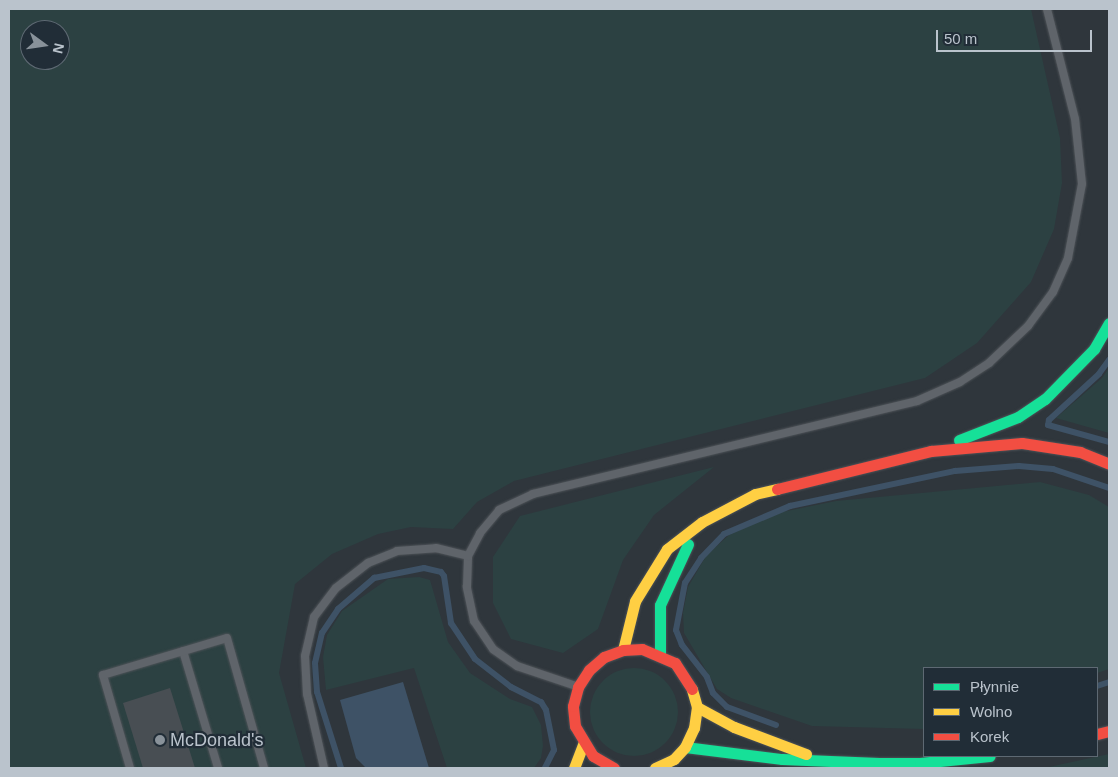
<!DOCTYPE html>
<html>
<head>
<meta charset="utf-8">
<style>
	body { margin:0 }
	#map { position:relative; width:1118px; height:777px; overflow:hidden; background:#2f363c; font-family:Helvetica,sans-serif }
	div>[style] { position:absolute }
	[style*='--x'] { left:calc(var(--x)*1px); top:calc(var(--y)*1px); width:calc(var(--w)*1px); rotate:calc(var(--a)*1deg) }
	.green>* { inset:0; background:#2c4142 }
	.round { border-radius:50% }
	.water>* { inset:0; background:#3e5266 }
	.stream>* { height:6px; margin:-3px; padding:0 3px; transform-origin:3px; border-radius:3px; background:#3e5266 }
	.building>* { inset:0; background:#484e53 }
	.roads { filter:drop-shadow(0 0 1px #4d5257) drop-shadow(0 0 1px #4d5257) }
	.lane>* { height:8px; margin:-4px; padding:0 4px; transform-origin:4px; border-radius:4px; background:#5f646a }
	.fast>* { height:11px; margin:-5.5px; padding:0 5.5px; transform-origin:5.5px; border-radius:5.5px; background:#16e098 }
	.slow>* { height:11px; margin:-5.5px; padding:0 5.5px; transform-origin:5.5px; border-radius:5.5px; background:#ffcf43 }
	.jam>* { height:11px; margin:-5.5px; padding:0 5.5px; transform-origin:5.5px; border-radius:5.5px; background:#f24e42 }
	.dots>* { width:14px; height:14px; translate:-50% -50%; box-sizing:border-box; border:2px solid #212d37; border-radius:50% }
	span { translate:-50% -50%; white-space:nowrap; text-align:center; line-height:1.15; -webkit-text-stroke:4.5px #212d37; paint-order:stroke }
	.poi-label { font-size:18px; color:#bac3cc }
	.left { translate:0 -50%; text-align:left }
	.frame { position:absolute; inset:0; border:10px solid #bac3cc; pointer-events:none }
	.legend { position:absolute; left:923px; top:667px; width:175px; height:90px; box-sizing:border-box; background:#212d37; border:1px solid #5e6973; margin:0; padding:6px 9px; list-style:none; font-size:15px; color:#bac3cc }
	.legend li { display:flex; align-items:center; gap:10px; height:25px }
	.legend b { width:25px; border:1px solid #5e6973 }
	.north { position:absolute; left:20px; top:20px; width:50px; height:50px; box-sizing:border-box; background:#212d37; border:1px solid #5e6973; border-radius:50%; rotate:104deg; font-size:14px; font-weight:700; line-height:20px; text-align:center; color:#bac3cc }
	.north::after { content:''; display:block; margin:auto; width:18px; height:22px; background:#89929a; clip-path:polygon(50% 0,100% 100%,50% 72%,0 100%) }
	.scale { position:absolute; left:936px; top:30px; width:156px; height:22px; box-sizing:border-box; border:2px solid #bac3cc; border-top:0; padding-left:6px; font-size:15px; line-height:18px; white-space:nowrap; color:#bac3cc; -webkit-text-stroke:4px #212d37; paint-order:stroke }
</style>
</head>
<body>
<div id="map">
	<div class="green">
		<div style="clip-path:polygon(evenodd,9px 9px,1031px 9px,1060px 138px,1062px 183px,1054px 229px,1031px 282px,977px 343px,925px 378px,514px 481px,477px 502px,453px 529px,411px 527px,378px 534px,332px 554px,295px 584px,279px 673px,306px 768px,9px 768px,9px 9px,30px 30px,60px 30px,60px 60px,30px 60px,30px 30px)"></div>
		<div style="clip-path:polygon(1109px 368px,1109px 433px,1056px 418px,1102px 378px)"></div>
		<div style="clip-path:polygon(714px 467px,654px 515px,623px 560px,598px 629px,563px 653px,511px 639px,493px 603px,493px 557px,520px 516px)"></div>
		<div style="clip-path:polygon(1040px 482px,1089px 495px,1109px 507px,1109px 669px,1097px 673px,1097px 668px,924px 668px,924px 729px,812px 726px,731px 698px,717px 689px,684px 633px,683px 613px,688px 587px,706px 556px,729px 535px,777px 513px,836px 501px)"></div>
		<div style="clip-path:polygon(419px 577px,430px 580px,448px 642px,470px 673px,510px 699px,532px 707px,541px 725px,543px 746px,541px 758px,534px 768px,447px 768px,414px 668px,326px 690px,323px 657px,327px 635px,342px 611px,388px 579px)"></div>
		<div class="round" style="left:590px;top:668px;width:88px;height:88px"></div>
		<div style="clip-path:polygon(1109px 754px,1109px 768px,1045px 768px,1058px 765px)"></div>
	</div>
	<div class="water">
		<div style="clip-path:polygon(403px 682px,429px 768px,366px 768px,356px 758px,340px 700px)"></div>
	</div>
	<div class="stream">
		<div style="--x:1109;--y:360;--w:17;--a:126"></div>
		<div style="--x:1099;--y:374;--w:68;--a:137.4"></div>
		<div style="--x:1049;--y:420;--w:5;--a:101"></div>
		<div style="--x:1048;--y:425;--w:63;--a:15.6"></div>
		<div style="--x:1097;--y:686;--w:13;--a:-18"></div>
		<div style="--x:776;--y:725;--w:52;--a:-159.8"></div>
		<div style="--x:727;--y:707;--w:20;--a:-135"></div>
		<div style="--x:713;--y:693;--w:17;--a:-111"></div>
		<div style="--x:707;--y:677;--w:41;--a:-128"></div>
		<div style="--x:682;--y:645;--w:16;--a:-112"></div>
		<div style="--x:676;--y:630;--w:48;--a:-79.2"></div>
		<div style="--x:685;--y:583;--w:30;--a:-57"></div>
		<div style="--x:701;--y:558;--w:33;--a:-46"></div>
		<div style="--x:724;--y:534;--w:72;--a:-23"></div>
		<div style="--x:790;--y:506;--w:169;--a:-12"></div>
		<div style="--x:955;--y:471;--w:64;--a:-4.5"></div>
		<div style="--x:1019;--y:466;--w:34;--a:5"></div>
		<div style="--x:1053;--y:469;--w:59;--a:18.7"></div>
		<div style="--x:341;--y:768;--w:80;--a:-107.5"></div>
		<div style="--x:317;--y:692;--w:29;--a:-94"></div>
		<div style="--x:315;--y:663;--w:31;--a:-77"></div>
		<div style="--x:322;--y:633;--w:29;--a:-56"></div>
		<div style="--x:338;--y:609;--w:48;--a:-40.7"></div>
		<div style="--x:374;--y:578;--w:51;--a:-11.3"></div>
		<div style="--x:424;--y:568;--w:17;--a:13"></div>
		<div style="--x:441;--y:572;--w:5;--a:53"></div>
		<div style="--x:444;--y:576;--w:48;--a:81.5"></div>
		<div style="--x:451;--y:623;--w:43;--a:56.3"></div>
		<div style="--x:475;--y:659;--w:46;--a:37.9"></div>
		<div style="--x:511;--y:687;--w:34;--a:27"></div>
		<div style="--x:541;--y:702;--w:9;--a:58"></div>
		<div style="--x:546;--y:710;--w:41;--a:78.7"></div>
		<div style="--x:554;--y:750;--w:20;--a:117"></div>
	</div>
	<div class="building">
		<div style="clip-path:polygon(170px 688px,195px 768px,143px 768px,123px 703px)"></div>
	</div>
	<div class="roads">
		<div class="lane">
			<div style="--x:183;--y:651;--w:122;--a:73.3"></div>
			<div style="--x:576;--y:686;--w:62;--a:-161.3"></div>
			<div style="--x:517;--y:666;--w:29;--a:-145"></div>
			<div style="--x:493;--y:649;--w:34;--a:-124"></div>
			<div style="--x:474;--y:621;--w:35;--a:-102"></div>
			<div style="--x:467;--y:587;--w:31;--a:-88"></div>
			<div style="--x:468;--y:556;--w:26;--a:-62"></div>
			<div style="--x:480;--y:533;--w:30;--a:-50"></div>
			<div style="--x:499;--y:510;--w:38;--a:-25"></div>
			<div style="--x:533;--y:494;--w:395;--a:-13.6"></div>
			<div style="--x:917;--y:401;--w:47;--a:-23.8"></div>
			<div style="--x:960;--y:382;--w:35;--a:-33"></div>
			<div style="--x:989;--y:363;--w:54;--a:-43.5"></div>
			<div style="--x:1028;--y:326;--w:42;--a:-53.7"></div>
			<div style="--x:1053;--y:292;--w:37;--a:-66"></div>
			<div style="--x:1068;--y:258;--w:75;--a:-79.3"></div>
			<div style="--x:1082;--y:184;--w:65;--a:-96.1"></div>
			<div style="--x:1075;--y:119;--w:114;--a:-104.3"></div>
			<div style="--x:130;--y:768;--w:97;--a:-106.2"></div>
			<div style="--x:103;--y:675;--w:129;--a:-16.6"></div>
			<div style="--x:227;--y:638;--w:135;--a:74.1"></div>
			<div style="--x:324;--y:768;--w:76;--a:-102.9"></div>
			<div style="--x:307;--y:694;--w:38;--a:-93"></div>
			<div style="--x:305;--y:656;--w:40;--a:-77"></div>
			<div style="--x:314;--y:617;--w:36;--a:-53"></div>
			<div style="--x:336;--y:588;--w:41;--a:-38"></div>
			<div style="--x:368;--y:563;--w:31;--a:-22"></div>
			<div style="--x:397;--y:551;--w:39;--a:-4"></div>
			<div style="--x:436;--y:548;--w:33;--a:14"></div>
		</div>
		<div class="fast">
			<div style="--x:959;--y:440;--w:63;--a:-21.3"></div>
			<div style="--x:1018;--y:417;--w:32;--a:-34"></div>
			<div style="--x:1045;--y:399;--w:70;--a:-45.6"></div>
			<div style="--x:1094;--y:349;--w:30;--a:-60"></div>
			<div style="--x:660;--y:654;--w:49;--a:-90"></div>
			<div style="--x:660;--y:605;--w:67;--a:-65.3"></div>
			<div style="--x:685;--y:747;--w:98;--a:7.1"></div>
			<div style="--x:782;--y:759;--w:97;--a:2.4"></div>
			<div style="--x:879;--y:763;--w:41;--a:0"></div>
			<div style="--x:920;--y:763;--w:70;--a:-5.7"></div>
		</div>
		<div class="slow">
			<div style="--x:623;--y:650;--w:50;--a:-76.2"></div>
			<div style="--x:635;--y:601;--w:61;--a:-58.4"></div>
			<div style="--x:667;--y:549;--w:44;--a:-37.6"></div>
			<div style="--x:702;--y:522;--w:60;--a:-27.8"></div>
			<div style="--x:755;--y:494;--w:23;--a:-13"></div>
			<div style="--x:697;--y:707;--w:42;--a:28.4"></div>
			<div style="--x:734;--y:727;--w:77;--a:20.6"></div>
			<div style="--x:574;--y:768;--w:26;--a:-69"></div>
			<div style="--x:655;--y:768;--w:21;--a:-25"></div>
			<div style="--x:674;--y:759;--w:16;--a:-47"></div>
			<div style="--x:685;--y:747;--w:21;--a:-65"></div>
			<div style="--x:694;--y:728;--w:21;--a:-82"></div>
			<div style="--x:697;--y:707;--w:19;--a:-106"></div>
		</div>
		<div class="jam">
			<div style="--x:777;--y:489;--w:159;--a:-13.9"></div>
			<div style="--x:931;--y:451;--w:91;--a:-5"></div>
			<div style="--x:1022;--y:443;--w:59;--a:8.8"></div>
			<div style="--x:1080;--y:452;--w:31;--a:22"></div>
			<div style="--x:1097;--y:734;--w:12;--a:-14"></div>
			<div style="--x:614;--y:768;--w:24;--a:-150"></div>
			<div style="--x:593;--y:756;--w:35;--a:-121"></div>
			<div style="--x:575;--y:726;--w:20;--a:-96"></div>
			<div style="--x:573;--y:706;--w:20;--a:-75"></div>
			<div style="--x:578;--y:687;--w:20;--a:-57"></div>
			<div style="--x:589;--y:670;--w:20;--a:-41"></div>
			<div style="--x:604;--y:657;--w:20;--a:-20"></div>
			<div style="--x:623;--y:650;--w:19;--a:-3"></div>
			<div style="--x:642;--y:649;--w:36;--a:23"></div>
			<div style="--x:675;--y:663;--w:31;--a:57"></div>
		</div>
	</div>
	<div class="dots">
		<div style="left:160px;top:740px;background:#89929a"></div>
	</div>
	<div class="poi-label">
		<span class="left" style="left:170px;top:740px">McDonald's</span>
	</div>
	<div class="frame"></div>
	<ul class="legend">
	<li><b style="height:6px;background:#16e098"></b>Płynnie</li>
	<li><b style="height:6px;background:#ffcf43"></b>Wolno</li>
	<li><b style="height:6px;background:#f24e42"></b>Korek</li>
	</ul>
	<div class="north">N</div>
	<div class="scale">50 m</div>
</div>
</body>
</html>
